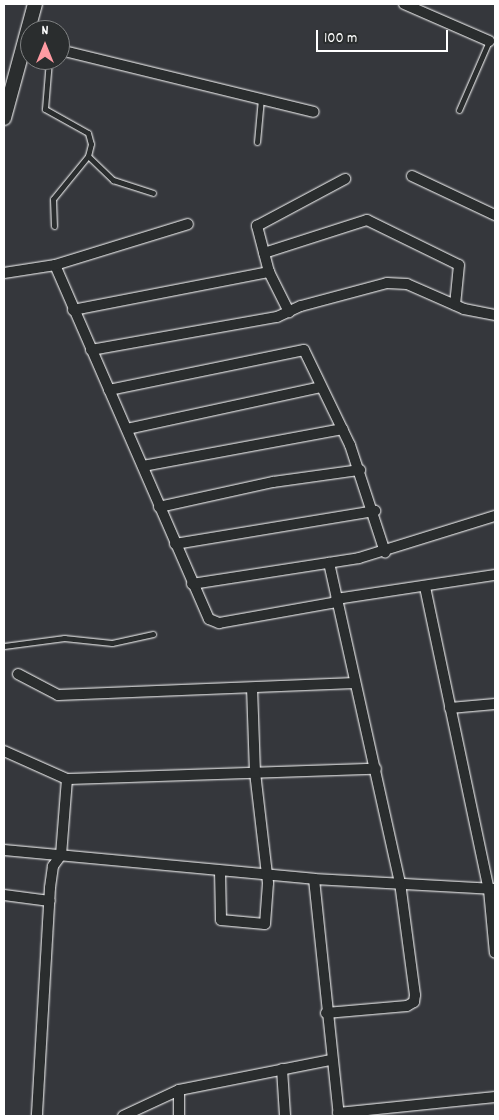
<!DOCTYPE html>
<html>
<head>
<meta charset="utf-8">
<style>
	body { margin:0 }
	#map { position:relative; width:499px; height:1120px; overflow:hidden; background:#35373c; font-family:Dekko,sans-serif }
	div>[style] { position:absolute }
	[style*='--x'] { left:calc(var(--x)*1px); top:calc(var(--y)*1px); width:calc(var(--w)*1px); rotate:calc(var(--a)*1deg) }
	.roads { filter:drop-shadow(0 0 1px #fff) drop-shadow(0 0 1px #fff) }
	.service>* { height:5px; margin:-2.5px; padding:0 2.5px; transform-origin:2.5px; border-radius:2.5px; background:#2a2d2e }
	.minor>* { height:10px; margin:-5px; padding:0 5px; transform-origin:5px; border-radius:5px; background:#2a2d2e }
	.secondary>* { height:14px; margin:-7px; padding:0 7px; transform-origin:7px; border-radius:7px; background:#2a2d2e }
	span { translate:-50% -50%; white-space:nowrap; text-align:center; line-height:1.15; -webkit-text-stroke:4px #2a2d2e; paint-order:stroke }
	.frame { position:absolute; inset:0; border:5px solid #fff; pointer-events:none }
	.north { position:absolute; left:20px; top:20px; width:50px; height:50px; box-sizing:border-box; background:#2a2d2e; border:1px solid #7f8182; border-radius:50%; rotate:0deg; font-size:14px; font-weight:700; line-height:20px; text-align:center; color:#fff }
	.north::after { content:''; display:block; margin:auto; width:18px; height:22px; background:#ff9aa2; clip-path:polygon(50% 0,100% 100%,50% 72%,0 100%) }
	.scale { position:absolute; left:316px; top:30px; width:132px; height:22px; box-sizing:border-box; border:2px solid #fff; border-top:0; padding-left:6px; font-size:15px; line-height:18px; white-space:nowrap; color:#fff; -webkit-text-stroke:4px #2a2d2e; paint-order:stroke }
</style>
</head>
<body>
<div id="map">
	<div class="roads">
		<div class="service">
			<div style="--x:49;--y:60;--w:49;--a:94.7"></div>
			<div style="--x:45;--y:109;--w:49;--a:29.2"></div>
			<div style="--x:88;--y:133;--w:11;--a:75"></div>
			<div style="--x:91;--y:144;--w:12;--a:104"></div>
			<div style="--x:88;--y:156;--w:55;--a:129.1"></div>
			<div style="--x:53;--y:199;--w:27;--a:88"></div>
			<div style="--x:459;--y:110;--w:75;--a:-66.5"></div>
			<div style="--x:257;--y:142;--w:44;--a:-84.8"></div>
			<div style="--x:88;--y:156;--w:35;--a:44"></div>
			<div style="--x:113;--y:180;--w:42;--a:18"></div>
			<div style="--x:4;--y:646;--w:61;--a:-7.6"></div>
			<div style="--x:64;--y:638;--w:48;--a:5.9"></div>
			<div style="--x:112;--y:643;--w:42;--a:-12.4"></div>
		</div>
		<div class="minor">
			<div style="--x:404;--y:4;--w:93;--a:23.5"></div>
			<div style="--x:60;--y:50;--w:261;--a:13.7"></div>
			<div style="--x:412;--y:176;--w:92;--a:25.2"></div>
			<div style="--x:264;--y:253;--w:108;--a:-17.8"></div>
			<div style="--x:367;--y:220;--w:102;--a:26.1"></div>
			<div style="--x:459;--y:265;--w:40;--a:95.7"></div>
			<div style="--x:55;--y:265;--w:386;--a:66.5"></div>
			<div style="--x:209;--y:619;--w:11;--a:22"></div>
			<div style="--x:219;--y:623;--w:120;--a:-10.1"></div>
			<div style="--x:269;--y:272;--w:45;--a:63.4"></div>
			<div style="--x:4;--y:273;--w:52;--a:-8.9"></div>
			<div style="--x:55;--y:265;--w:139;--a:-17.1"></div>
			<div style="--x:73;--y:310;--w:200;--a:-11"></div>
			<div style="--x:269;--y:272;--w:48;--a:-104.6"></div>
			<div style="--x:257;--y:226;--w:100;--a:-28.1"></div>
			<div style="--x:91;--y:350;--w:189;--a:-10.1"></div>
			<div style="--x:277;--y:317;--w:26;--a:-25"></div>
			<div style="--x:301;--y:306;--w:89;--a:-15"></div>
			<div style="--x:387;--y:283;--w:20;--a:3"></div>
			<div style="--x:407;--y:284;--w:62;--a:23.7"></div>
			<div style="--x:464;--y:309;--w:32;--a:11"></div>
			<div style="--x:109;--y:390;--w:199;--a:-11.6"></div>
			<div style="--x:304;--y:350;--w:106;--a:64.2"></div>
			<div style="--x:350;--y:445;--w:113;--a:71.9"></div>
			<div style="--x:127;--y:429;--w:198;--a:-12.2"></div>
			<div style="--x:143;--y:466;--w:203;--a:-10.5"></div>
			<div style="--x:159;--y:507;--w:117;--a:-12.4"></div>
			<div style="--x:273;--y:482;--w:88;--a:-7.9"></div>
			<div style="--x:175;--y:544;--w:203;--a:-9.4"></div>
			<div style="--x:192;--y:584;--w:169;--a:-8.8"></div>
			<div style="--x:359;--y:558;--w:142;--a:-17.2"></div>
			<div style="--x:425;--y:587;--w:310;--a:78.1"></div>
			<div style="--x:489;--y:890;--w:63;--a:84.6"></div>
			<div style="--x:336;--y:599;--w:161;--a:-8.6"></div>
			<div style="--x:18;--y:674;--w:45;--a:27.7"></div>
			<div style="--x:58;--y:695;--w:297;--a:-2.3"></div>
			<div style="--x:450;--y:708;--w:45;--a:-5.1"></div>
			<div style="--x:4;--y:751;--w:69;--a:24"></div>
			<div style="--x:67;--y:779;--w:76;--a:94.5"></div>
			<div style="--x:61;--y:855;--w:14;--a:126"></div>
			<div style="--x:53;--y:866;--w:22;--a:98"></div>
			<div style="--x:50;--y:888;--w:228;--a:93.3"></div>
			<div style="--x:67;--y:779;--w:309;--a:-1.9"></div>
			<div style="--x:4;--y:850;--w:311;--a:5.3"></div>
			<div style="--x:314;--y:879;--w:181;--a:3.2"></div>
			<div style="--x:220;--y:871;--w:49;--a:88.8"></div>
			<div style="--x:221;--y:920;--w:44;--a:5.2"></div>
			<div style="--x:265;--y:924;--w:41;--a:-85.8"></div>
			<div style="--x:268;--y:883;--w:111;--a:-96.7"></div>
			<div style="--x:255;--y:773;--w:84;--a:-92"></div>
			<div style="--x:314;--y:879;--w:238;--a:84"></div>
			<div style="--x:4;--y:895;--w:46;--a:7.4"></div>
			<div style="--x:326;--y:1013;--w:81;--a:-4.9"></div>
			<div style="--x:407;--y:1006;--w:8;--a:-30"></div>
			<div style="--x:414;--y:1002;--w:7;--a:-82"></div>
			<div style="--x:415;--y:995;--w:113;--a:-97.6"></div>
			<div style="--x:400;--y:883;--w:328;--a:-102.5"></div>
			<div style="--x:282;--y:1069;--w:47;--a:86.3"></div>
			<div style="--x:338;--y:1113;--w:158;--a:-5.8"></div>
			<div style="--x:123;--y:1116;--w:62;--a:-24.9"></div>
			<div style="--x:179;--y:1090;--w:155;--a:-11.2"></div>
			<div style="--x:179;--y:1116;--w:26;--a:-90"></div>
		</div>
		<div class="secondary">
			<div style="--x:4;--y:118;--w:118;--a:-74.8"></div>
		</div>
	</div>
	<div class="frame"></div>
	<div class="north">N</div>
	<div class="scale">100 m</div>
</div>
</body>
</html>
